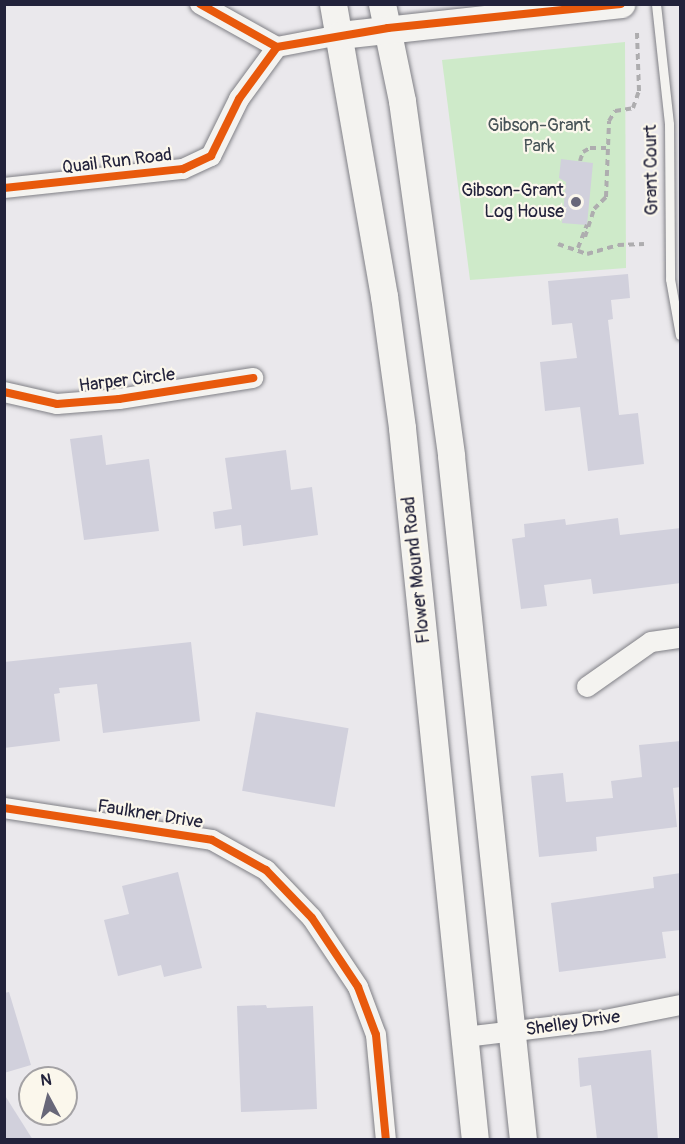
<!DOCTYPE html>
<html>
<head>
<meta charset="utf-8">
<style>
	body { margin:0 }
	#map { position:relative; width:685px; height:1144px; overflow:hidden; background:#eae8ec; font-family:Pangolin,sans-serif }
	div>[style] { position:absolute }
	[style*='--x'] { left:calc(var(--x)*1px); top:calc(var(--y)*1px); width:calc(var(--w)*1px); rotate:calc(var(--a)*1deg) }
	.green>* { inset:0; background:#ceeac9 }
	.building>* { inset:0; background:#d1d0dc; transform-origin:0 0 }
	.path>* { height:4px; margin-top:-2px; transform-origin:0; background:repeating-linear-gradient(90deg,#aeadaf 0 6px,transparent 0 10.5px) }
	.roads { filter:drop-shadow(0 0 2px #808086) drop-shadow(0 0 2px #808086) }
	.lane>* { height:9px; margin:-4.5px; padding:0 4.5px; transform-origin:4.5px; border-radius:4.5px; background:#f4f3f0 }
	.street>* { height:20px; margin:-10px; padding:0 10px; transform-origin:10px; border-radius:10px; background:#f4f3f0 }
	.secondary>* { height:27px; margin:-13.5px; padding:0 13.5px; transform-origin:13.5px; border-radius:13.5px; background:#f4f3f0 }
	.cycleway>* { height:8px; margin:-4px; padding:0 4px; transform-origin:4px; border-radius:4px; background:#e8590c }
	.dots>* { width:16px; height:16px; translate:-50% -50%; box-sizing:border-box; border:3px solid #fbf7ec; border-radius:50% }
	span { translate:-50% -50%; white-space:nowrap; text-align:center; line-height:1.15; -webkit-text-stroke:4.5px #fbf7ec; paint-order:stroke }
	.park-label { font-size:18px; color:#485458 }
	.street-label { font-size:18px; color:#22223b }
	.poi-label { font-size:18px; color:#22223b }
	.right { translate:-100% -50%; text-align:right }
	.frame { position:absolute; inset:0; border:6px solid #22223b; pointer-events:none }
	.north { position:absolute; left:18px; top:1066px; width:60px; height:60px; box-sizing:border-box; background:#fbf7ec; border:2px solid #a4a2a5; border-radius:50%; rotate:353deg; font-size:16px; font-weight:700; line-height:24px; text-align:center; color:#22223b }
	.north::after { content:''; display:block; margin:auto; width:21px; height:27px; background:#686779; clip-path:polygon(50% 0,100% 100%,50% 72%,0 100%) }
</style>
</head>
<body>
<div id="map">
	<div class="green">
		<div style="clip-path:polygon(625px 42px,626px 268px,470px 280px,442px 60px)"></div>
	</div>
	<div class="building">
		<div style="clip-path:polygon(561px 159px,593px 163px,587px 225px,562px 223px,566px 182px,559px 178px)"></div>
		<div style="clip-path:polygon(628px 274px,630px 298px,611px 300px,613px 319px,608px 320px,619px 415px,638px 413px,644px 464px,588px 471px,580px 407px,545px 411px,540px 362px,577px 358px,572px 323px,552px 325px,548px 281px)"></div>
		<div style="clip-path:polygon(102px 435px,106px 465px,149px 459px,159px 531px,84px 540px,70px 439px)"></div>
		<div style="clip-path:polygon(286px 450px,291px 490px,312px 487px,318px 535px,243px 546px,241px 525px,215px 529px,213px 512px,232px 509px,225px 458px)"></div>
		<div style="clip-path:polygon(618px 518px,620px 535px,681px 528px,681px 583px,593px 594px,591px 579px,544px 585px,547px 606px,521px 609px,512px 539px,525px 537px,524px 524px,565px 519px,566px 525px)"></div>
		<div style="clip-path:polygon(191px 642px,200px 721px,103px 733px,97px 684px,59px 688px,60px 693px,54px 694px,60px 741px,4px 748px,4px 662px)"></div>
		<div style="left:256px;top:712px;width:94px;height:80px;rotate:10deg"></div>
		<div style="clip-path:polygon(681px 741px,681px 787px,673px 788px,677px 827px,596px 837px,597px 851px,539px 857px,531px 776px,563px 773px,566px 802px,613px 798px,611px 781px,642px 777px,639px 745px)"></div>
		<div style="clip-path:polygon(178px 872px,202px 968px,164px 977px,161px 965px,118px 976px,104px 920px,129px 914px,122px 886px)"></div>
		<div style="clip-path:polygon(681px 873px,681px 930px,662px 932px,666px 958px,559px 972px,551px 903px,654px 888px,653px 877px)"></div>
		<div style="clip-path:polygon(9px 992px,31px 1065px,4px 1073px,4px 993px)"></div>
		<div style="clip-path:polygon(266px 1005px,267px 1008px,313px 1006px,317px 1109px,241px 1112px,237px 1006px)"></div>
		<div style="clip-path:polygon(651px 1050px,658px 1140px,597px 1140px,591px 1085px,580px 1087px,578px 1058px)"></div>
		<div style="clip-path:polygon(4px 1094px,33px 1140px,4px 1140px)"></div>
	</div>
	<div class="path">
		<div style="--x:580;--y:161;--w:9;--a:-72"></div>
		<div style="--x:583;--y:152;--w:8;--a:-30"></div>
		<div style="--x:590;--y:148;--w:16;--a:0"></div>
		<div style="--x:585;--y:237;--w:29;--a:-72"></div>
		<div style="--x:594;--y:209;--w:17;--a:-45"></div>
		<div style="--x:606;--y:197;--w:76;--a:-87.7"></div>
		<div style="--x:609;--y:121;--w:12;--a:-59"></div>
		<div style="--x:615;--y:111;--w:18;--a:-9"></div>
		<div style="--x:633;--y:108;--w:18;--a:-71"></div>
		<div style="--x:639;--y:91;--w:58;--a:-92"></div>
		<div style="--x:558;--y:244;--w:31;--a:19"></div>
		<div style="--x:587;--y:254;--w:32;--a:-16"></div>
		<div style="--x:618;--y:245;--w:26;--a:-2"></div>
		<div style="--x:578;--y:248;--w:25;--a:-69"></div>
	</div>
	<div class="roads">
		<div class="lane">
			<div style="--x:656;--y:4;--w:121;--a:83.8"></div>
			<div style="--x:669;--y:124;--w:155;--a:89.6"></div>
			<div style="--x:670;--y:279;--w:57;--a:79.9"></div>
		</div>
		<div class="street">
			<div style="--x:200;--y:4;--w:88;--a:29.2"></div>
			<div style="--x:277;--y:47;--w:64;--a:-10.8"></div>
			<div style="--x:4;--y:188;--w:180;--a:-6.1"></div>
			<div style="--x:183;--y:169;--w:31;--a:-25"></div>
			<div style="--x:211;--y:156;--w:64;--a:-63.8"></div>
			<div style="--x:239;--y:99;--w:64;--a:-53.8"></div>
			<div style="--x:4;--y:392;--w:54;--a:12.8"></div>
			<div style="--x:57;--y:404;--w:62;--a:-4.6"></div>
			<div style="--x:119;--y:399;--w:136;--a:-8.9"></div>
			<div style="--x:587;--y:687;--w:78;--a:-35.1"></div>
			<div style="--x:651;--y:642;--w:29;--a:-8"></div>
			<div style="--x:4;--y:808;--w:210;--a:8.7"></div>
			<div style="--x:212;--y:840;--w:62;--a:29.1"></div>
			<div style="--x:266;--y:870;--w:66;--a:46.2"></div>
			<div style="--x:312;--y:918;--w:83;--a:56.3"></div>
			<div style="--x:358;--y:987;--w:51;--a:69.4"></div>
			<div style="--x:376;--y:1035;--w:105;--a:84.6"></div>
			<div style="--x:465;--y:1037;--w:136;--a:-6.8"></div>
			<div style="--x:600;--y:1021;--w:82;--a:-11.3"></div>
		</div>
		<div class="secondary">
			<div style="--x:333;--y:4;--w:296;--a:80.1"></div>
			<div style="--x:384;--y:296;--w:133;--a:82.2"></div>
			<div style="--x:402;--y:428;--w:716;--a:84.15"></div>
			<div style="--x:382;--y:4;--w:99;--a:78.3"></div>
			<div style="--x:402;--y:101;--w:358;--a:82.1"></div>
			<div style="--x:451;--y:456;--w:688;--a:83.99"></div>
			<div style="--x:340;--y:35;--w:283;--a:-6.3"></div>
		</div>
	</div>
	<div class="cycleway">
		<div style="--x:200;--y:4;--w:88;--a:29.2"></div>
		<div style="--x:277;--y:47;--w:113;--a:-9.7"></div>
		<div style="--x:388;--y:28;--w:234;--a:-5.9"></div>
		<div style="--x:4;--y:188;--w:180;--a:-6.1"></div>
		<div style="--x:183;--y:169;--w:31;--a:-25"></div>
		<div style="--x:211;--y:156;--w:64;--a:-63.8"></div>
		<div style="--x:239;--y:99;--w:64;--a:-53.8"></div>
		<div style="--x:4;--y:392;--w:54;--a:12.8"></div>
		<div style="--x:57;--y:404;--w:62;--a:-4.6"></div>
		<div style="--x:119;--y:399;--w:136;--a:-8.9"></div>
		<div style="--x:4;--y:808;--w:210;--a:8.7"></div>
		<div style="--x:212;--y:840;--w:62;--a:29.1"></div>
		<div style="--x:266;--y:870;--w:66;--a:46.2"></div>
		<div style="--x:312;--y:918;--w:83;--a:56.3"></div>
		<div style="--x:358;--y:987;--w:51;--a:69.4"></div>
		<div style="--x:376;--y:1035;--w:105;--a:84.6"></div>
	</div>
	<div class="dots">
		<div style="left:576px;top:202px;background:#686779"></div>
	</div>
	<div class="park-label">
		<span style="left:539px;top:137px">Gibson-Grant<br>Park</span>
	</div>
	<div class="street-label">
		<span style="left:117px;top:162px;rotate:-7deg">Quail Run Road</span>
		<span style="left:652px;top:170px;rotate:-91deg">Grant Court</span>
		<span style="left:127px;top:381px;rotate:-7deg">Harper Circle</span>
		<span style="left:417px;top:570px;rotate:-96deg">Flower Mound Road</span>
		<span style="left:150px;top:815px;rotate:9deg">Faulkner Drive</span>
		<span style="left:573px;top:1024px;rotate:-8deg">Shelley Drive</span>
	</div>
	<div class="poi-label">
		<span class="right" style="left:564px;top:202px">Gibson-Grant<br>Log House</span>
	</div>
	<div class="frame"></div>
	<div class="north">N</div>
</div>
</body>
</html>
